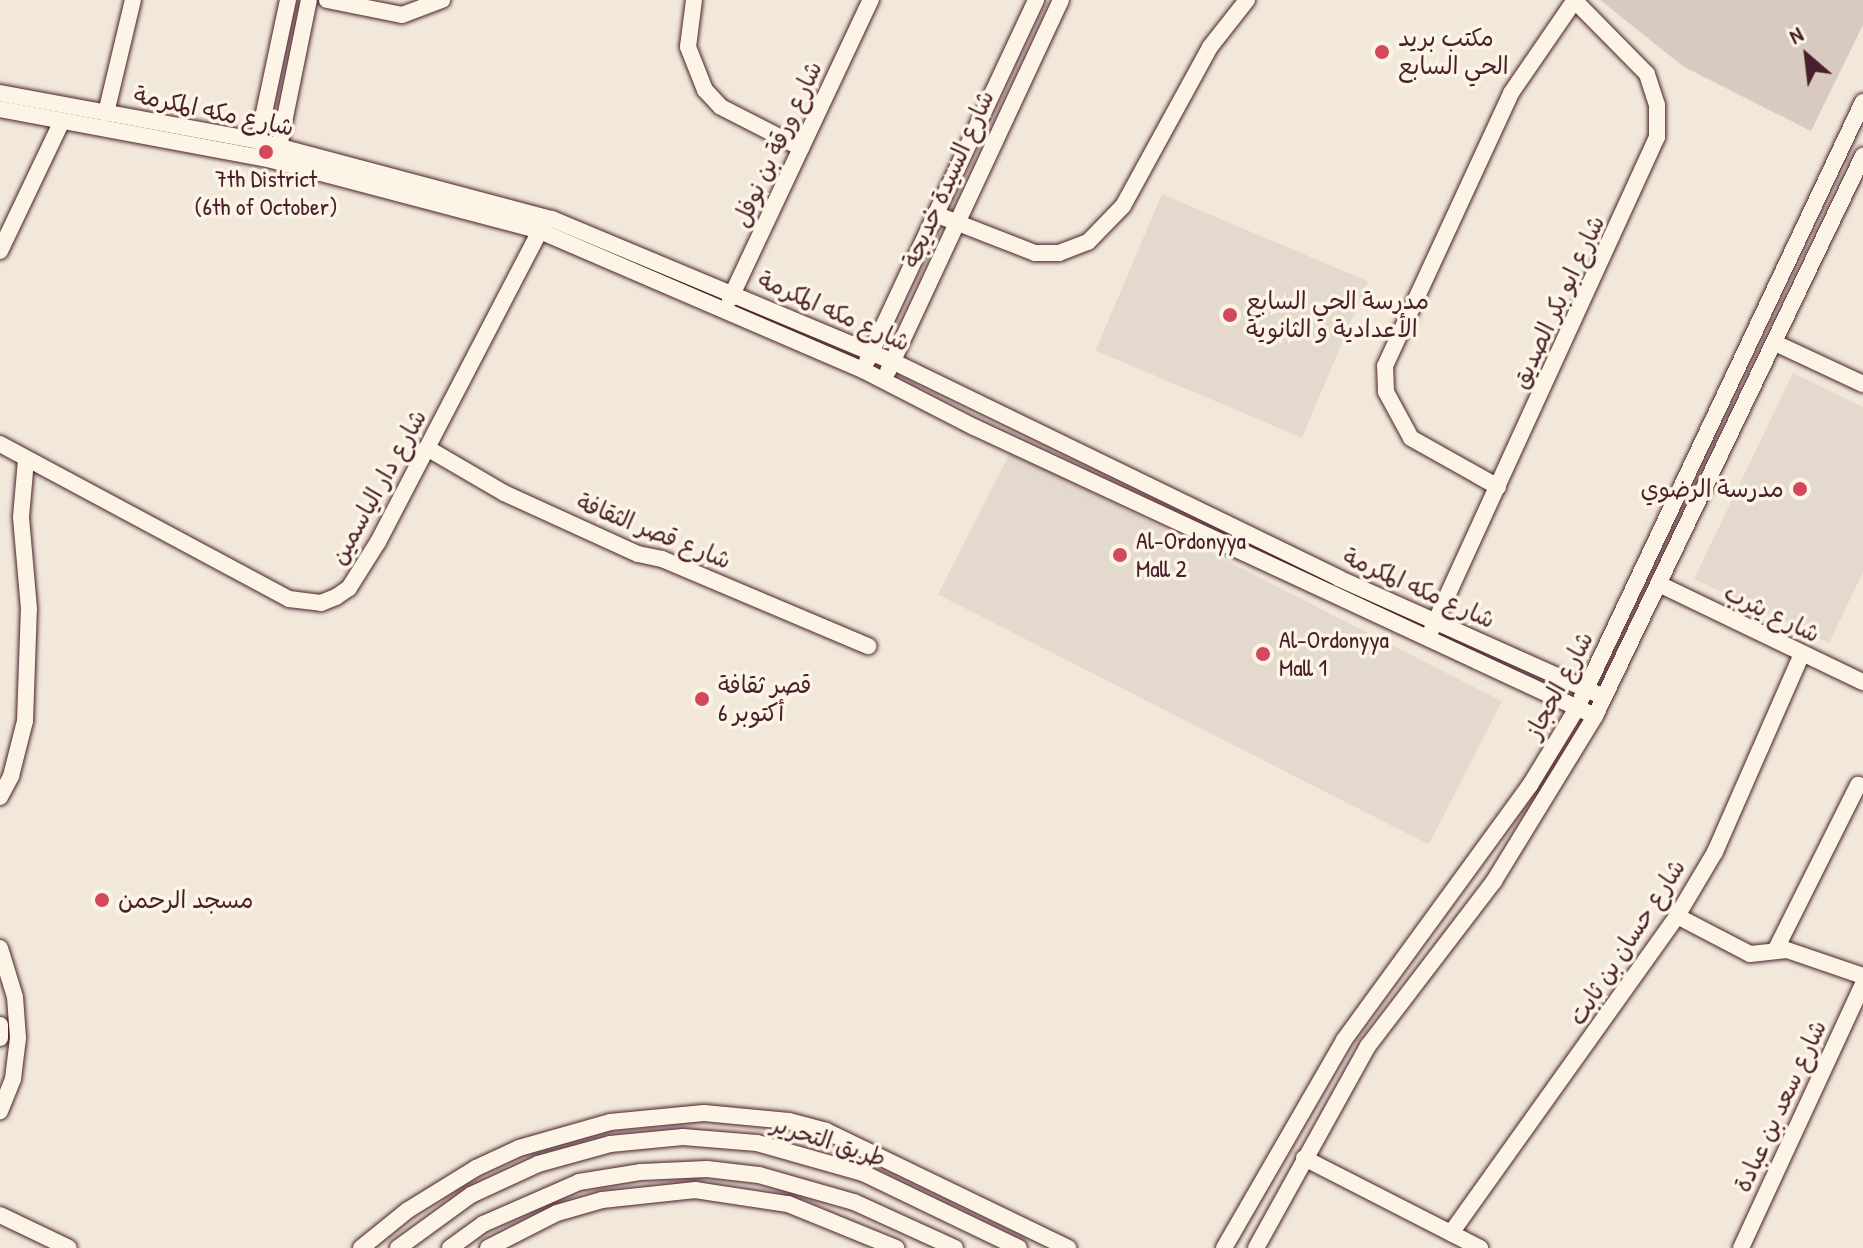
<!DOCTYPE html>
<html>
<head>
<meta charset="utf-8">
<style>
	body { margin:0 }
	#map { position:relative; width:1863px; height:1248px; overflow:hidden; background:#f1e8da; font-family:"Patrick Hand","Playpen Sans Arabic",sans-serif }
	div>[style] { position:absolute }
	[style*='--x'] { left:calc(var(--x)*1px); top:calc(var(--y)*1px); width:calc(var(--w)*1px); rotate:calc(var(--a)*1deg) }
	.built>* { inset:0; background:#e4d9cd; transform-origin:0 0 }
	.green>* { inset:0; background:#d8cac0 }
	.roads { filter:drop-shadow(0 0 2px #4a1f2b) drop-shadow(0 0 2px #4a1f2b) }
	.minor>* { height:16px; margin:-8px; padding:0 8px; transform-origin:8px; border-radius:8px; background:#fcf5e5 }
	.dots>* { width:22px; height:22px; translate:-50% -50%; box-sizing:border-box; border:4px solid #fcf5e5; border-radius:50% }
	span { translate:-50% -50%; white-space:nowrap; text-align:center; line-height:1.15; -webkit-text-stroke:7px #fcf5e5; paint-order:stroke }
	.poi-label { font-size:24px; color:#4a1f2b }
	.left { translate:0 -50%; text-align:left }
	.right { translate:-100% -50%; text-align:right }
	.street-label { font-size:24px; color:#4a1f2b }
	.north { position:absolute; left:1767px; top:16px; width:80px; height:80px; -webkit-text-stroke:6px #fcf5e5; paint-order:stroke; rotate:332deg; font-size:22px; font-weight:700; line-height:32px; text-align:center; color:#4a1f2b }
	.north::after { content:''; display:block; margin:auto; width:28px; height:36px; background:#4a1f2b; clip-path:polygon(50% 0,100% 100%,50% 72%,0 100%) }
</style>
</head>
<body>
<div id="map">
	<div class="built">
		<div style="left:1162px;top:194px;width:224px;height:170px;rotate:23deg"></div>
		<div style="clip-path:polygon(1793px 373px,1863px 407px,1863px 572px,1829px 643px,1694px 579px)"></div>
		<div style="left:1011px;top:451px;width:551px;height:161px;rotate:27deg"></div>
	</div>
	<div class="green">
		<div style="clip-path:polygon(1600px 0,1863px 0,1863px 25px,1811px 131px,1684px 67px)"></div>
	</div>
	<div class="roads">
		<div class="minor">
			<div style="--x:327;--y:0;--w:76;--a:11.3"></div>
			<div style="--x:402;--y:15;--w:43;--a:-20.6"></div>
			<div style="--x:694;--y:0;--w:47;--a:97.3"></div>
			<div style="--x:688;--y:47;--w:46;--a:68.4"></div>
			<div style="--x:705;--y:90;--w:23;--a:47"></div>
			<div style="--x:721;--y:107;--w:90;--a:27.1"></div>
			<div style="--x:0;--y:93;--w:262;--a:10.5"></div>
			<div style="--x:258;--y:141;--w:304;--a:14.9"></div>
			<div style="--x:552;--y:219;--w:368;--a:22.7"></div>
			<div style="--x:892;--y:361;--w:496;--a:25.9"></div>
			<div style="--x:1338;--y:578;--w:291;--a:24.1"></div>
			<div style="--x:0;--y:109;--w:277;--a:10.6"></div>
			<div style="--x:272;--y:160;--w:277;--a:14.8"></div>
			<div style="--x:540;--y:231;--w:352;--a:23.3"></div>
			<div style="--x:863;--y:370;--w:125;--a:27.2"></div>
			<div style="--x:974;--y:427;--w:685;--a:24.96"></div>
			<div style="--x:106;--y:113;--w:116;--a:-76.6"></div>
			<div style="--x:258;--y:141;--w:144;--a:-78"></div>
			<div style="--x:279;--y:147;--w:150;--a:-78.5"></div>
			<div style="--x:935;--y:214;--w:107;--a:21.3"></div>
			<div style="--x:1035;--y:253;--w:24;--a:0"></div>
			<div style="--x:1059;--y:253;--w:31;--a:-21"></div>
			<div style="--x:1088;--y:242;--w:50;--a:-45.8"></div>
			<div style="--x:1123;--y:206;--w:181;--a:-61.3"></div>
			<div style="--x:1210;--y:47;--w:60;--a:-51.8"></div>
			<div style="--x:0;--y:251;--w:144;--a:-64.5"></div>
			<div style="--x:730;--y:299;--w:331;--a:-64.8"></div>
			<div style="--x:1775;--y:343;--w:97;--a:25"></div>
			<div style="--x:867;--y:361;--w:399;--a:-64.9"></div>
			<div style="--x:888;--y:371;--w:409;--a:-65"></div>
			<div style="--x:0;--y:444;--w:328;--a:28.2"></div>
			<div style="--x:289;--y:599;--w:32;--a:7"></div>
			<div style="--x:321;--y:603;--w:16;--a:-22"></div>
			<div style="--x:336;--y:597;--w:16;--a:-35"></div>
			<div style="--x:349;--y:588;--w:54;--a:-57.8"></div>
			<div style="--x:378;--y:542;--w:351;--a:-62.5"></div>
			<div style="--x:427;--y:448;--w:89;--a:30.3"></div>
			<div style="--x:504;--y:493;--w:147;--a:24.5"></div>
			<div style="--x:638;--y:554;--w:25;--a:12"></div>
			<div style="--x:662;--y:559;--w:224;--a:22.9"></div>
			<div style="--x:1498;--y:487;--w:100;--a:-150.6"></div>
			<div style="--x:1411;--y:438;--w:52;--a:-118.5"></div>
			<div style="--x:1386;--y:392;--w:26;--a:-92"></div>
			<div style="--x:1385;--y:366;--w:301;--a:-65.2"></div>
			<div style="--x:1511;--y:93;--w:113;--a:-55.5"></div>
			<div style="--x:1661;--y:585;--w:224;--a:25.7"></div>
			<div style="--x:1432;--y:629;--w:541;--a:-65.42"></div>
			<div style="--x:1657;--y:137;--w:32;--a:-90"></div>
			<div style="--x:1657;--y:105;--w:33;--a:-108"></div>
			<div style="--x:1647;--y:74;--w:104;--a:-134.6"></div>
			<div style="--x:0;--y:797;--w:24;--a:-62"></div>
			<div style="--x:11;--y:776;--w:57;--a:-75.7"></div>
			<div style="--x:25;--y:721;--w:112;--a:-88"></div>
			<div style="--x:29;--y:609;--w:92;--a:-95"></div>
			<div style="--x:21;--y:517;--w:57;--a:-85"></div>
			<div style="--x:1677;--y:916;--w:82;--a:27.5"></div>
			<div style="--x:1750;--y:954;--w:37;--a:-6"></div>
			<div style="--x:1787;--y:950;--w:80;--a:18.9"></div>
			<div style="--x:0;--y:948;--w:51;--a:73"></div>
			<div style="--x:15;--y:997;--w:41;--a:85.8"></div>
			<div style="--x:18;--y:1038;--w:41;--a:97"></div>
			<div style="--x:13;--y:1079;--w:35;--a:112"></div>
			<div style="--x:1775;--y:951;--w:186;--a:-63.4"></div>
			<div style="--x:0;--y:1025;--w:13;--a:90"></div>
			<div style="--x:1304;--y:1158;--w:198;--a:27.1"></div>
			<div style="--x:0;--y:1215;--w:76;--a:25.6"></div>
			<div style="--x:1451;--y:1233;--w:389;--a:-54.5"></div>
			<div style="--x:1677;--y:916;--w:74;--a:-59.3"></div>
			<div style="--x:1715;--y:852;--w:216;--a:-66.3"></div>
			<div style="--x:361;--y:1248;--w:60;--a:-39"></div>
			<div style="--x:408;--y:1210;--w:80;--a:-31.7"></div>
			<div style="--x:476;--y:1168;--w:47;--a:-24.9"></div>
			<div style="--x:519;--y:1148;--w:95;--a:-15.9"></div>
			<div style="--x:610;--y:1122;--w:94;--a:-5.5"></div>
			<div style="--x:704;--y:1113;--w:85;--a:5.4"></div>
			<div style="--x:789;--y:1121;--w:38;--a:15"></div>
			<div style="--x:826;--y:1131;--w:269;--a:25.8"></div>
			<div style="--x:398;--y:1248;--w:90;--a:-36"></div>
			<div style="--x:471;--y:1195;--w:74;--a:-24.8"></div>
			<div style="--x:538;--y:1164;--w:75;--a:-15.5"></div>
			<div style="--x:610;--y:1144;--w:73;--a:-5.5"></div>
			<div style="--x:683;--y:1137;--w:74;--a:4.6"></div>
			<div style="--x:757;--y:1143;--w:110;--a:15.8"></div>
			<div style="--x:863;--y:1173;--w:173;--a:25.7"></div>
			<div style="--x:450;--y:1248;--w:41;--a:-36"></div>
			<div style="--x:483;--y:1224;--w:105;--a:-23.6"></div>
			<div style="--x:579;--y:1182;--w:63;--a:-9.2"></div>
			<div style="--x:641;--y:1172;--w:66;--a:-2.6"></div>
			<div style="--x:707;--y:1169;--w:52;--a:6.6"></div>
			<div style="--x:759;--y:1175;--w:99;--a:15.9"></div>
			<div style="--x:854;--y:1202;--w:111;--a:24.5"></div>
			<div style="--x:488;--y:1248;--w:77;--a:-26.9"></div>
			<div style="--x:557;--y:1213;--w:47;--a:-16.1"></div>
			<div style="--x:602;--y:1200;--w:94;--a:-6.1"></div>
			<div style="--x:695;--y:1190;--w:94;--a:8.6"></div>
			<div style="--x:788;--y:1204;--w:117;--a:22.2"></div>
			<div style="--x:1224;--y:1248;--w:240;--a:-60"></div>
			<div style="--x:1344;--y:1040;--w:316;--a:-53.9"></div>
			<div style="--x:1530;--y:785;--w:90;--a:-58.6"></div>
			<div style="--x:1577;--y:708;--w:670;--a:-64.74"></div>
			<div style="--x:1256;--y:1248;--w:231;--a:-61"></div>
			<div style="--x:1368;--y:1046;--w:208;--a:-52.6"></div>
			<div style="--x:1494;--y:881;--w:193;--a:-58.5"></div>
			<div style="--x:1595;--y:716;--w:621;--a:-64.43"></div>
			<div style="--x:1741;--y:1248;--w:291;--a:-65.2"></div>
		</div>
	</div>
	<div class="dots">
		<div style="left:1382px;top:52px;background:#d1495b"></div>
		<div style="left:266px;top:152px;background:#d1495b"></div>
		<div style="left:1230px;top:315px;background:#d1495b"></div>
		<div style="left:1800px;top:489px;background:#d1495b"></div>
		<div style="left:1120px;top:555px;background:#d1495b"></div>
		<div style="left:1263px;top:654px;background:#d1495b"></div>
		<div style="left:702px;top:699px;background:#d1495b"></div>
		<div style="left:102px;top:900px;background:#d1495b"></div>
	</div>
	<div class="poi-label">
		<span class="left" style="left:1398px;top:52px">مكتب بريد<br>الحي السابع</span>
		<span style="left:266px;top:193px">7th District<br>(6th of October)</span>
		<span class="left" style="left:1246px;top:315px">مدرسة الحي السابع<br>الأعدادية و الثانوية</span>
		<span class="right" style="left:1784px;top:489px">مدرسة الرضوي</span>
		<span class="left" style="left:1136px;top:555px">Al-Ordonyya<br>Mall 2</span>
		<span class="left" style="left:1279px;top:654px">Al-Ordonyya<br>Mall 1</span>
		<span class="left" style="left:718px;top:699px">قصر ثقافة<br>6 أكتوبر</span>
		<span class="left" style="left:118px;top:900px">مسجد الرحمن</span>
	</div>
	<div class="street-label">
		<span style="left:214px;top:111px;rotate:12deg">شارع مكه المكرمة</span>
		<span style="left:777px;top:144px;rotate:-65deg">شارع ورقة بن نوفل</span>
		<span style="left:948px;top:179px;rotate:-66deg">شارع السيدة خديجة</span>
		<span style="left:1558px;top:302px;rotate:-65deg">شارع ابو بكر الصديق</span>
		<span style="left:834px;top:311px;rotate:24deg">شارع مكه المكرمة</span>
		<span style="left:378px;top:487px;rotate:-61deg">شارع دار الياسمين</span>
		<span style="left:654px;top:531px;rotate:22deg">شارع قصر الثقافة</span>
		<span style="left:1419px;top:588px;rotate:24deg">شارع مكه المكرمة</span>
		<span style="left:1772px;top:613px;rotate:26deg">شارع يثرب</span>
		<span style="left:1559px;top:685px;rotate:-62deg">شارع الحجاز</span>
		<span style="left:1627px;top:942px;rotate:-57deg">شارع حسان بن ثابت</span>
		<span style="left:1780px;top:1106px;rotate:-65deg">شارع سعد بن عبادة</span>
		<span style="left:829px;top:1141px;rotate:18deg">طريق التحرير</span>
	</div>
	<div class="north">N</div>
</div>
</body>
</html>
